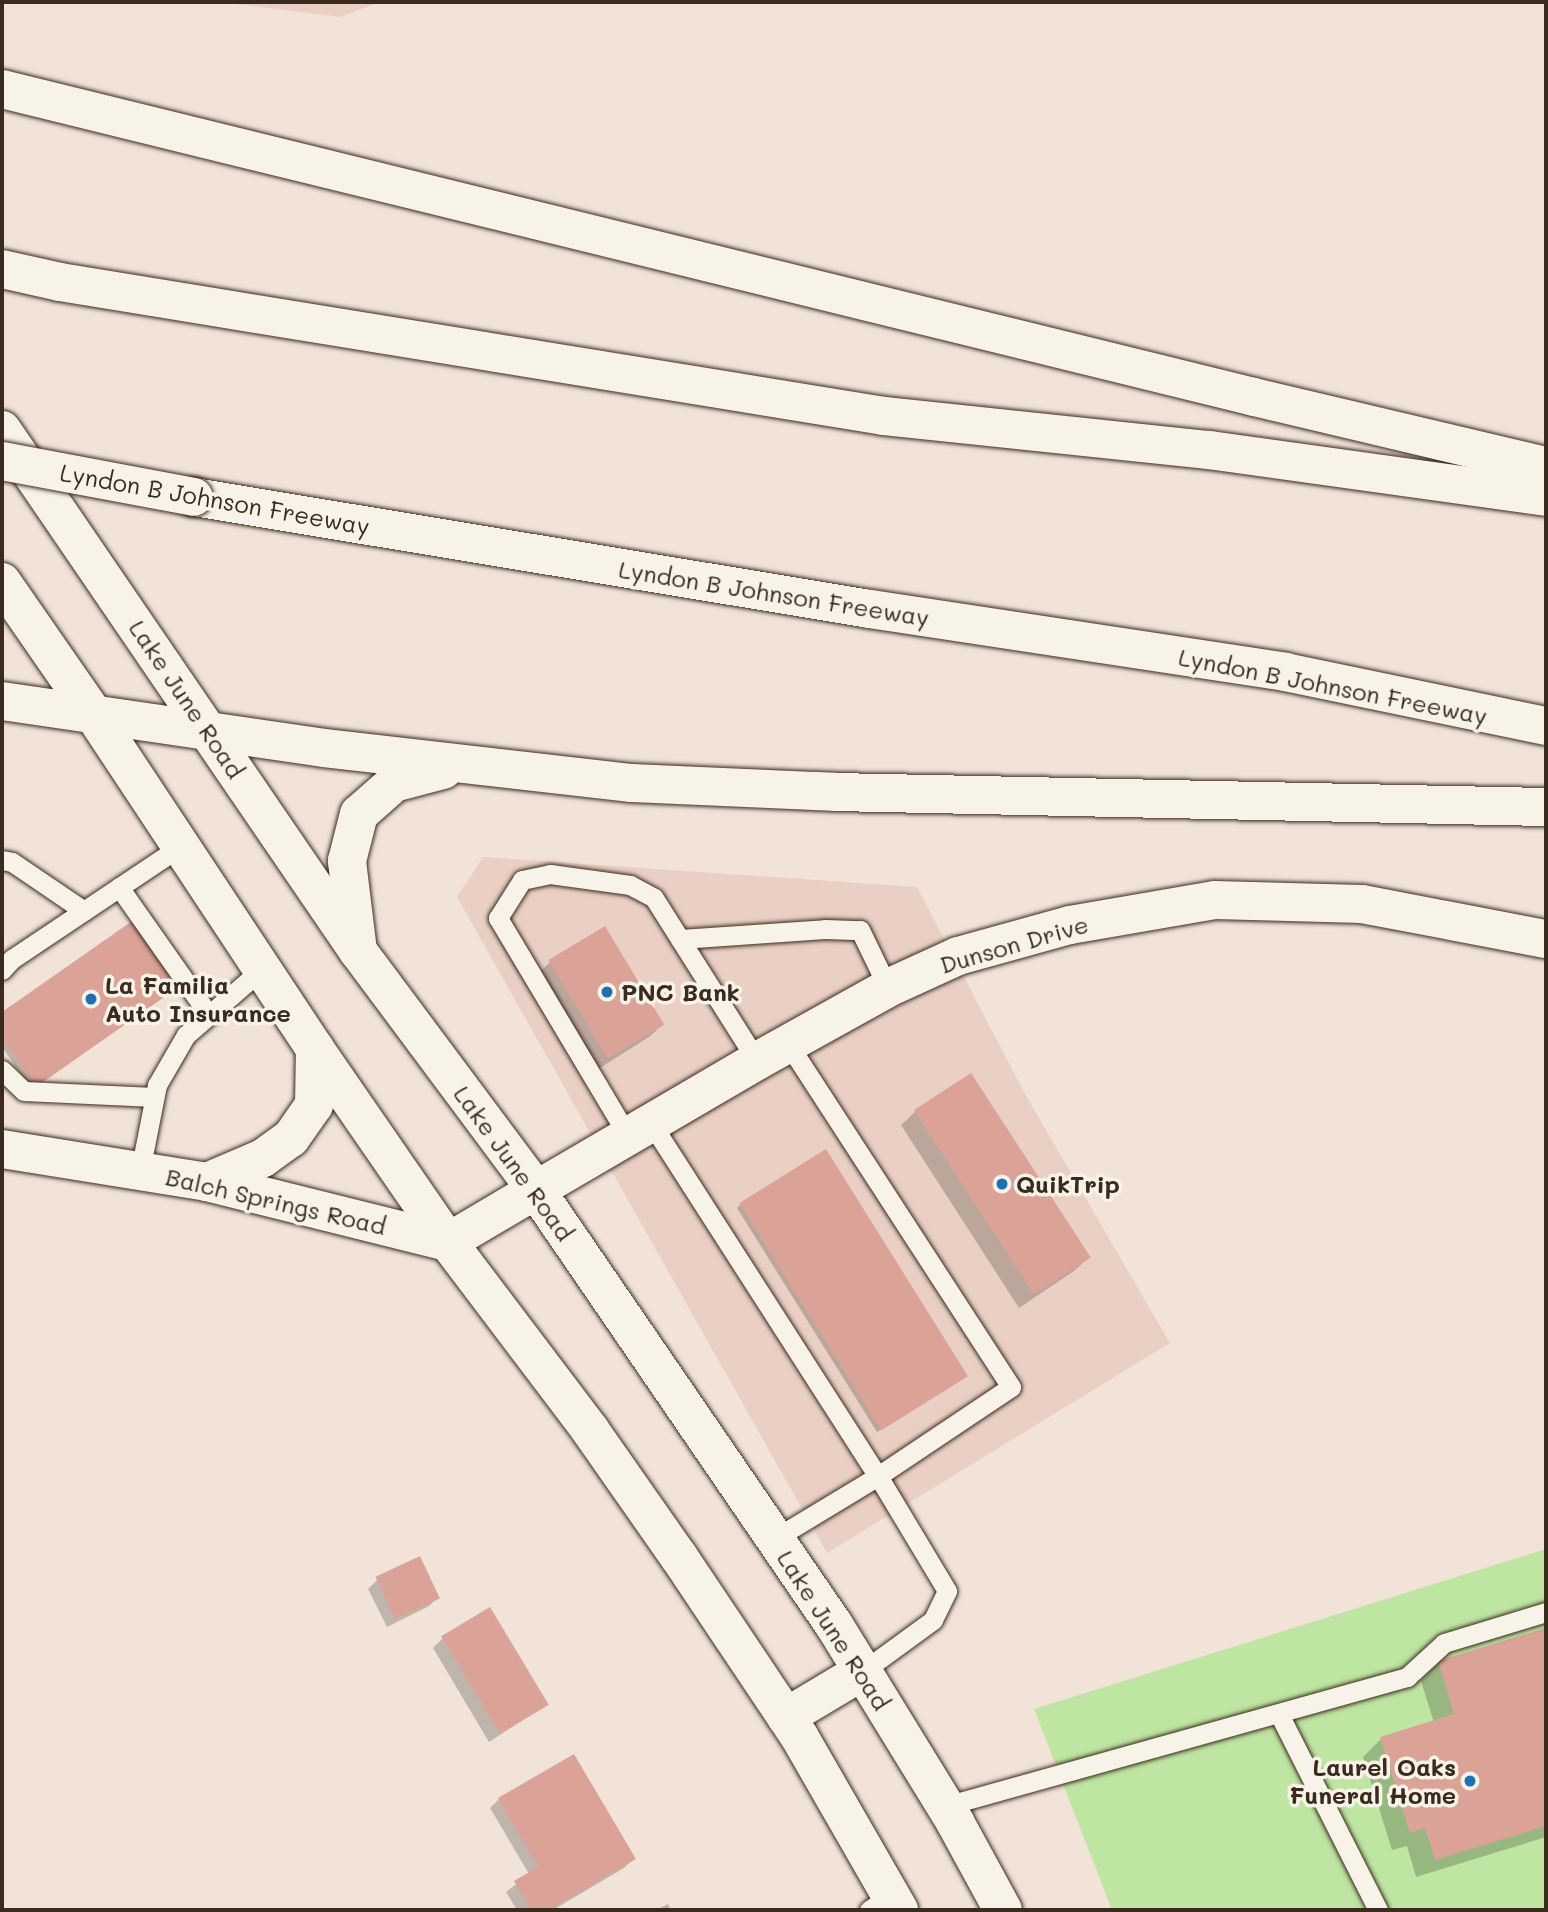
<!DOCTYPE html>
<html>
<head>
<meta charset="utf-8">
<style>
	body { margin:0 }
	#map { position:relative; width:1548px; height:1912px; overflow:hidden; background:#f1e3d8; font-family:Mali,sans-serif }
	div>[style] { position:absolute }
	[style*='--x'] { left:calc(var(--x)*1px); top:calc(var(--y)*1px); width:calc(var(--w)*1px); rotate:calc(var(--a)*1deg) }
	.built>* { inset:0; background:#ead0c4 }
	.green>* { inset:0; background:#bee5a1 }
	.shadow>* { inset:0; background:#0003 }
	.building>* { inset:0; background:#dba397; transform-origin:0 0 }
	.roads { filter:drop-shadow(0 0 2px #3b2a1e) drop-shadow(0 0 2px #3b2a1e) }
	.lane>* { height:19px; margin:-9.5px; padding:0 9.5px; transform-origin:9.5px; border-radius:9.5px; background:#f7f3e8 }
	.street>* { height:38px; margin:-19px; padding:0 19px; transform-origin:19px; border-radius:19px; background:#f7f3e8 }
	.secondary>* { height:38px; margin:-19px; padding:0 19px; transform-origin:19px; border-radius:19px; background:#f7f3e8 }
	.highway>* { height:38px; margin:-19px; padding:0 19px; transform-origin:19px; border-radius:19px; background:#f7f3e8 }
	.bridges { filter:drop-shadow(0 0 2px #3b2a1e) drop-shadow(0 0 2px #3b2a1e) }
	.highway-bridge>* { height:38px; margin:-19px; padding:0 19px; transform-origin:19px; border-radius:19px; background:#f7f3e8 }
	.dots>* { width:19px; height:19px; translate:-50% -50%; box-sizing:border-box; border:4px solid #f7f3e8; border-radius:50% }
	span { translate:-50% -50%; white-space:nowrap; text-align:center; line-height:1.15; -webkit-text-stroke:7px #f7f3e8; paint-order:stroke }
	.street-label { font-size:24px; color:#3b2a1e }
	.poi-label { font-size:24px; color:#3b2a1e; font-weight:700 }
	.left { translate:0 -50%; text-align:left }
	.right { translate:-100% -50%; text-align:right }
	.frame { position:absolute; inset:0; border:4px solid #3b2a1e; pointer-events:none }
</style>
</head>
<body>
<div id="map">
	<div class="built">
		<div style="clip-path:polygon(219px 2px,380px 2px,340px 17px)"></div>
		<div style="clip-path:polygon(483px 857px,917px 887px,1025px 1094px,1170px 1343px,827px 1553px,457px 897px)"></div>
	</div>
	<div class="green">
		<div style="clip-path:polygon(1546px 1549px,1546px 1910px,1112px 1910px,1034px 1709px)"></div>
	</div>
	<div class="shadow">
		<div style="clip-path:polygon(134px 922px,31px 1089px,2px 1047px,2px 1015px)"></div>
		<div style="clip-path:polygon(550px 962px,663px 1024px,649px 1037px,595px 1071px,536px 976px)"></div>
		<div style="clip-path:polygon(971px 1076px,1088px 1258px,1074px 1271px,1019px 1308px,901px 1125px,915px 1112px)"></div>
		<div style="clip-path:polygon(741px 1204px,966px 1376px,877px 1432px,737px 1208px)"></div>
		<div style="clip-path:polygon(377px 1580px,438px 1597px,429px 1606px,387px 1627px,368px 1589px)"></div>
		<div style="clip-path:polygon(490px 1609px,547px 1704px,489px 1742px,433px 1648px,442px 1639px)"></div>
		<div style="clip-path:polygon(1546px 1629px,1546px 1837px,1416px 1877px,1407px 1846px,1392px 1850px,1363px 1757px,1381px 1739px,1434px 1723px,1421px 1681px,1439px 1662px)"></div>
		<div style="clip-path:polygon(499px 1799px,633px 1859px,624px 1868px,553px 1910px,517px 1910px,506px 1892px,529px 1874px,490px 1808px)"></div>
		<div style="clip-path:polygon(668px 1904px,671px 1910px,656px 1910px)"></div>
	</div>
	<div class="building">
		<div style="clip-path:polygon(135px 919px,180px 986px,36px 1087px,2px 1038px,2px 1012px)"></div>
		<div style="left:605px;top:926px;width:115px;height:66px;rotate:59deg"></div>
		<div style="left:971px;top:1073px;width:220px;height:68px;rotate:57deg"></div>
		<div style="left:826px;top:1149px;width:268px;height:102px;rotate:58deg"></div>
		<div style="left:420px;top:1556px;width:47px;height:49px;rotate:65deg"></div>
		<div style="left:490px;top:1607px;width:114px;height:57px;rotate:59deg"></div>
		<div style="clip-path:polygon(1546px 1628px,1546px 1826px,1435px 1860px,1425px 1828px,1410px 1833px,1380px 1737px,1454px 1714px,1438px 1661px)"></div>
		<div style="clip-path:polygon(574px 1754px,636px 1859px,549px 1910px,531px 1910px,514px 1881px,538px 1867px,498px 1798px)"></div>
	</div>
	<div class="roads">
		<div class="lane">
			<div style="--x:2;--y:860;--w:10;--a:11"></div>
			<div style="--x:12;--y:862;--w:87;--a:34.2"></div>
			<div style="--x:119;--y:887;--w:156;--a:54.9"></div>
			<div style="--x:680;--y:939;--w:145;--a:-3.9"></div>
			<div style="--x:825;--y:929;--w:35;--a:2"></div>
			<div style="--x:860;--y:930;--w:64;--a:64.2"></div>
			<div style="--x:2;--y:970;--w:15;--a:-48"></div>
			<div style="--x:12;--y:959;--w:203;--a:-33.8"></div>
			<div style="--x:2;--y:1070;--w:30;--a:44"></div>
			<div style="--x:24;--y:1091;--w:130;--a:2.6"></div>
			<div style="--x:651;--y:1123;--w:420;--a:57.3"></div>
			<div style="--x:878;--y:1476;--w:134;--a:59"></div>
			<div style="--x:947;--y:1591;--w:32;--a:116"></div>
			<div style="--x:933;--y:1620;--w:87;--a:143.9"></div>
			<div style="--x:628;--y:1136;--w:254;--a:-120.8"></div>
			<div style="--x:498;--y:918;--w:45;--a:-57.7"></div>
			<div style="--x:522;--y:880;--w:29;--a:-12"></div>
			<div style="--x:550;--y:874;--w:81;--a:7.8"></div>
			<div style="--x:630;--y:885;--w:27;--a:28"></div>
			<div style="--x:654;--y:898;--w:193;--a:57.7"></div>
			<div style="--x:140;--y:1171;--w:88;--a:-78.8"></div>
			<div style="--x:157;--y:1085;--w:58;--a:-59.9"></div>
			<div style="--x:186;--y:1035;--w:101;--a:-41"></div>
			<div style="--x:774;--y:1539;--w:122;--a:-31.2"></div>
			<div style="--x:878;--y:1476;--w:160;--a:-33.8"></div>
			<div style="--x:1011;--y:1387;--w:409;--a:-123"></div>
			<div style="--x:1279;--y:1714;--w:220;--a:63.2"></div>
			<div style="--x:945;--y:1806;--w:480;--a:-15.6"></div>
			<div style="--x:1407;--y:1677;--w:50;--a:-42.6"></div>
			<div style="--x:1444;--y:1643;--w:107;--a:-16.9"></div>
			<div style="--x:869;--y:1910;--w:27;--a:-34"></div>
		</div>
		<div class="street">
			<div style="--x:536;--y:1190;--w:256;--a:-30.3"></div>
			<div style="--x:757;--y:1061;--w:150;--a:-29.1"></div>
			<div style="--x:888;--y:988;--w:77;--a:-24.6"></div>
			<div style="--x:958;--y:956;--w:116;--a:-15.5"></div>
			<div style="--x:1070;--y:925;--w:147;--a:-9.8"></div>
			<div style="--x:1215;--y:900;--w:147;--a:1.6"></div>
			<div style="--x:1362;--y:904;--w:187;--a:10.8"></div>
		</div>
		<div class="secondary">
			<div style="--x:2;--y:430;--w:631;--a:55.66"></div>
			<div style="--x:358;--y:951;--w:298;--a:53.3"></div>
			<div style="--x:536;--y:1190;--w:527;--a:55.59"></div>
			<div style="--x:834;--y:1625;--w:231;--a:58.4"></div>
			<div style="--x:955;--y:1822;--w:100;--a:61.4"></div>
			<div style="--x:2;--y:582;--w:162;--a:55.3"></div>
			<div style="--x:94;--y:715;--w:400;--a:56.5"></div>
			<div style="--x:315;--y:1049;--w:234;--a:55.4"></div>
			<div style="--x:448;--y:1242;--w:236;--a:52.9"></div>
			<div style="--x:590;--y:1430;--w:155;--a:55"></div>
			<div style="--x:679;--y:1557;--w:216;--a:56.2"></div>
			<div style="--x:799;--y:1736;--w:201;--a:60.1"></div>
			<div style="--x:2;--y:1149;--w:208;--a:9.1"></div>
			<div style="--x:207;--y:1182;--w:248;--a:14"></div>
			<div style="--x:448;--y:1242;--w:102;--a:-30.6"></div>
			<div style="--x:207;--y:1182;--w:61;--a:-23.2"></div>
			<div style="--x:263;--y:1158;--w:34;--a:-36"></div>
			<div style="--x:291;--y:1138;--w:40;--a:-55.1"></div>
			<div style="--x:314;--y:1105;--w:56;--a:-89"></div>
			<div style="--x:786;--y:1717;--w:90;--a:-30.9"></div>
		</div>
		<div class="highway">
			<div style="--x:2;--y:89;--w:1289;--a:13.82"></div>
			<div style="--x:1254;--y:397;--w:300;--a:13.3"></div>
			<div style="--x:2;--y:269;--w:59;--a:12.6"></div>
			<div style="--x:60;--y:282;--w:835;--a:9.24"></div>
			<div style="--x:884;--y:416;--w:327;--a:6"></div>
			<div style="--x:1209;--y:450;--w:340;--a:7.9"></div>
			<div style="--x:194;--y:497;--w:685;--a:9.41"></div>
			<div style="--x:870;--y:609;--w:420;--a:8.6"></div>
			<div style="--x:1285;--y:672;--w:267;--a:11.7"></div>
			<div style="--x:2;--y:701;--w:325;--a:8.3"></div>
			<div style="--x:324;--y:748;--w:310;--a:6.5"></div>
			<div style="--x:632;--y:783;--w:203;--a:2.5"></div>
			<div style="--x:835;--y:792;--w:711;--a:1.21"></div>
			<div style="--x:358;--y:951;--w:91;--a:-97"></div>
			<div style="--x:347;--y:861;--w:49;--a:-75.7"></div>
			<div style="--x:359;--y:814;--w:47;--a:-41.5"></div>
			<div style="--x:394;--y:783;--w:51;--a:-14.9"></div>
		</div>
	</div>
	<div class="bridges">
		<div class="highway-bridge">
			<div style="--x:2;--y:461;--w:195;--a:10.6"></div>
		</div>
	</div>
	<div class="dots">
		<div style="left:607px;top:992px;background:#1f6fb2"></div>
		<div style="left:91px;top:999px;background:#1f6fb2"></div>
		<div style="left:1002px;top:1184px;background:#1f6fb2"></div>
		<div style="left:1470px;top:1781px;background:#1f6fb2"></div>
	</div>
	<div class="street-label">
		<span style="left:215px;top:499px;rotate:10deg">Lyndon B Johnson Freeway</span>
		<span style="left:774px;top:593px;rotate:9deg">Lyndon B Johnson Freeway</span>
		<span style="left:1333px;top:686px;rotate:11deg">Lyndon B Johnson Freeway</span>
		<span style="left:187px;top:699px;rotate:56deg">Lake June Road</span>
		<span style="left:1014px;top:944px;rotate:-16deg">Dunson Drive</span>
		<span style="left:514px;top:1163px;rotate:54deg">Lake June Road</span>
		<span style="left:276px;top:1201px;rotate:13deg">Balch Springs Road</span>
		<span style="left:834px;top:1630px;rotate:57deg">Lake June Road</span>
	</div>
	<div class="poi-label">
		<span class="left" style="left:105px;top:999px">La Familia<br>Auto Insurance</span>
		<span class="left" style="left:621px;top:992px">PNC Bank</span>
		<span class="left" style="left:1016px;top:1184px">QuikTrip</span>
		<span class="right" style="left:1456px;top:1781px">Laurel Oaks<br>Funeral Home</span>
	</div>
	<div class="frame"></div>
</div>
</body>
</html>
